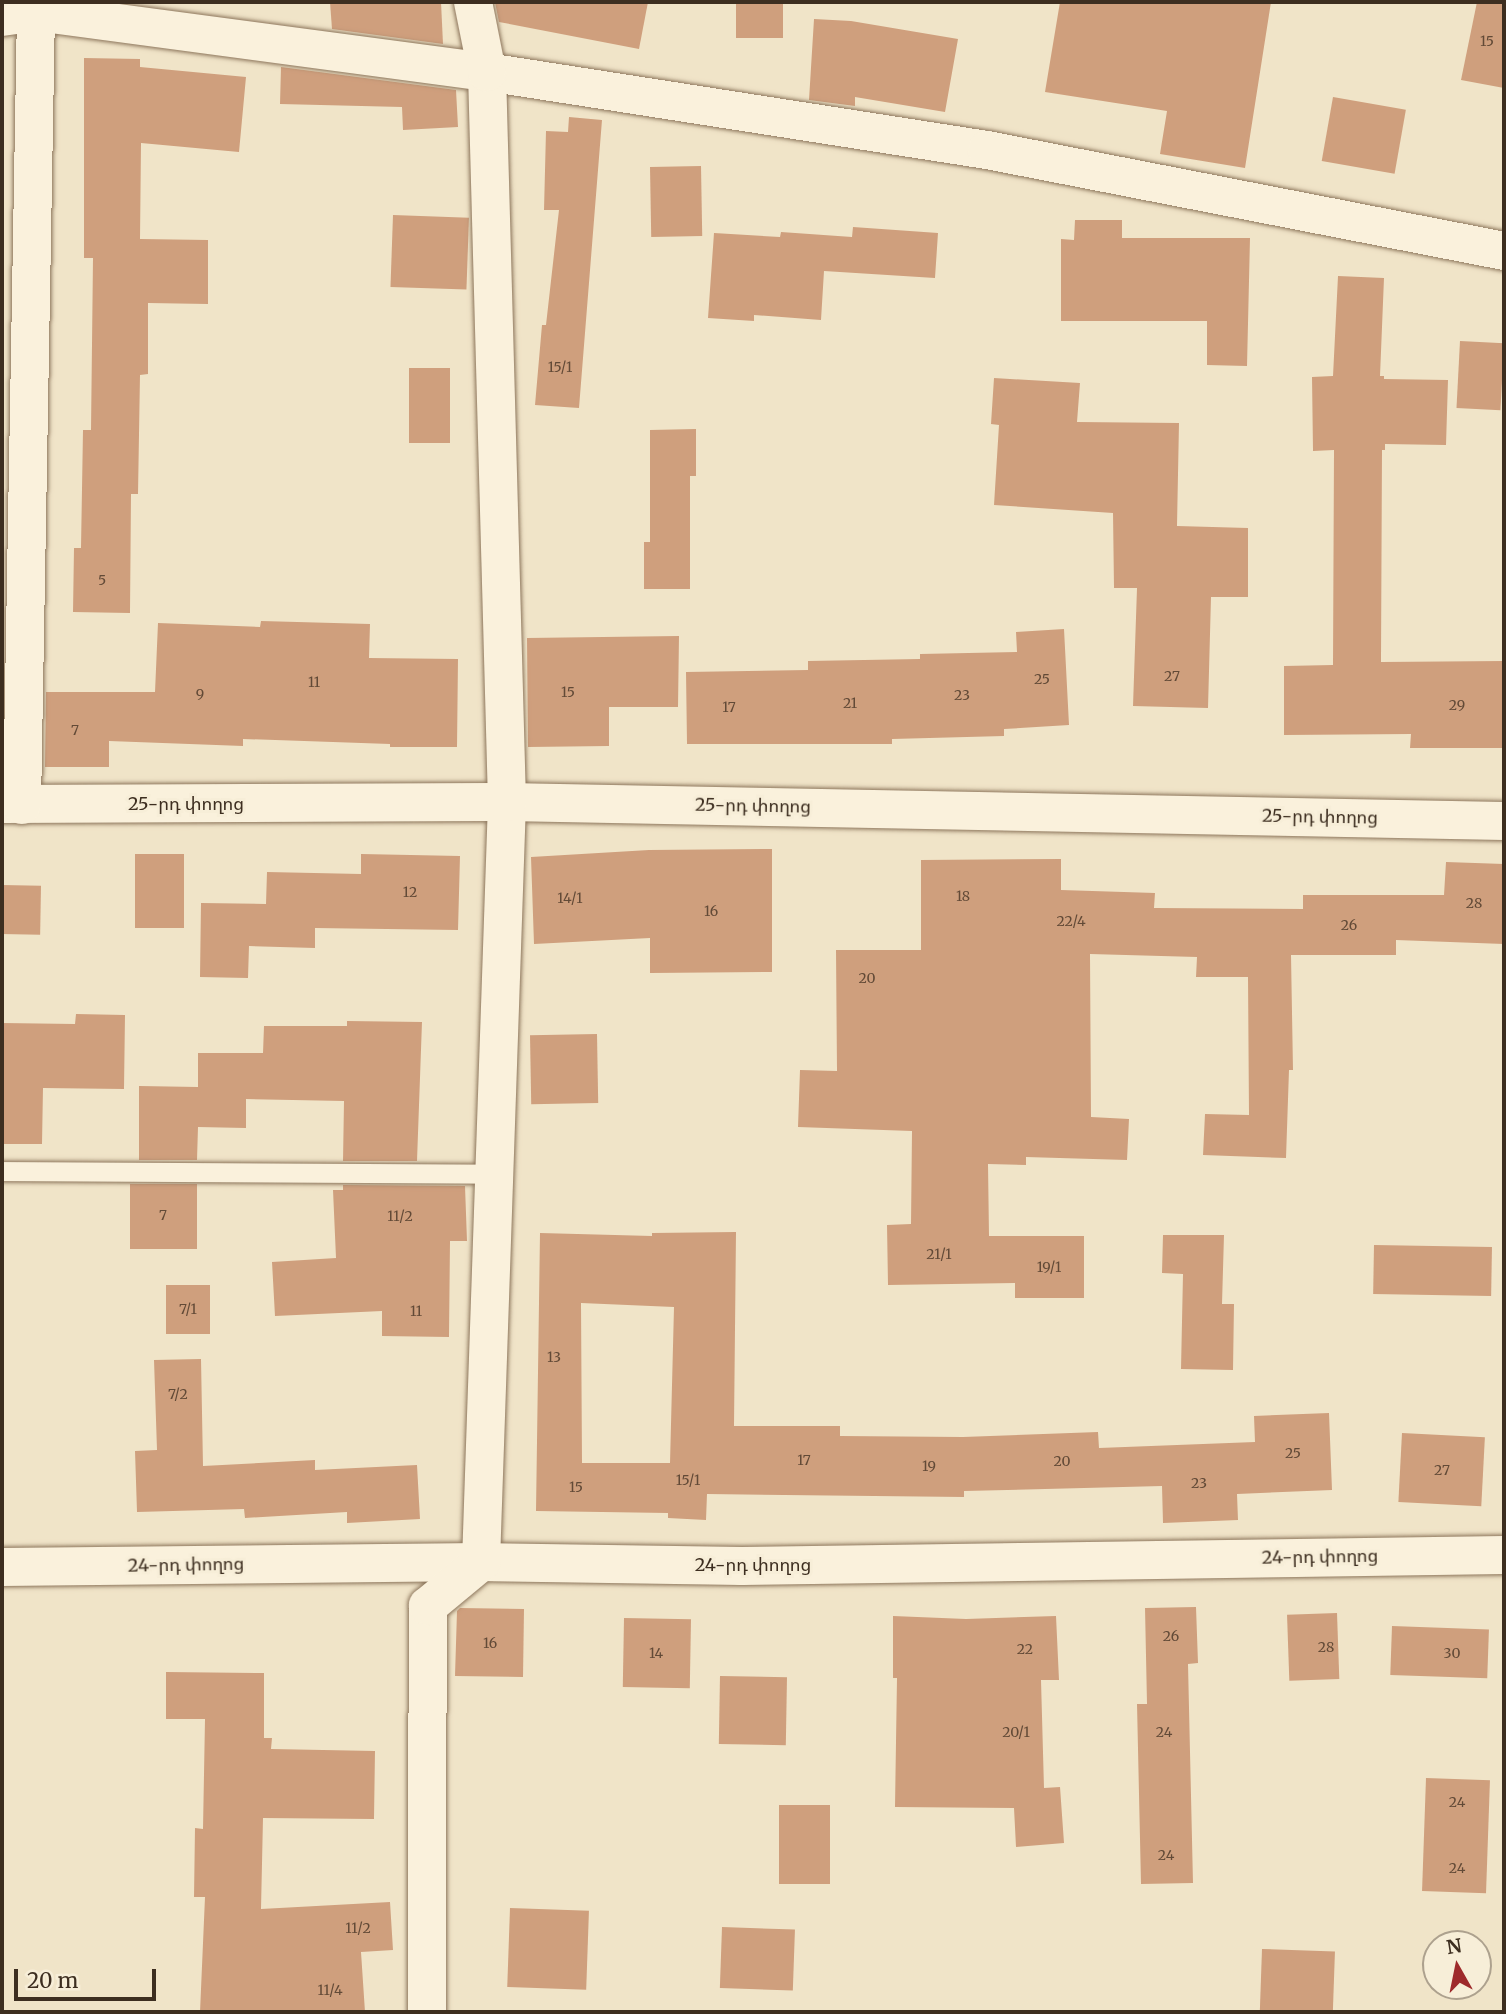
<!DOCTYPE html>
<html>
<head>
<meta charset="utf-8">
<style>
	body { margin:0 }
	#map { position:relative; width:1506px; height:2014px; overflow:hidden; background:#f0e4c8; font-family:Merriweather,"Noto Sans Armenian",serif }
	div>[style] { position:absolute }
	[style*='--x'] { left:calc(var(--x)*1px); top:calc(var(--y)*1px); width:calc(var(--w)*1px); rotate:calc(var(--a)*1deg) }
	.building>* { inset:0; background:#cf9f7d; transform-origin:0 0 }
	.roads { filter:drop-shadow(0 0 2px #8d765c) drop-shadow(0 0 2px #8d765c) }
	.lane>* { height:19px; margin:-9.5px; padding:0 9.5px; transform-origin:9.5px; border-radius:9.5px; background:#faf1dc }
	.street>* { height:38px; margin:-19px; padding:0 19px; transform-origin:19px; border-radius:19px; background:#faf1dc }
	span { translate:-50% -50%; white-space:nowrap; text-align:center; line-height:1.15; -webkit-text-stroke:6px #f7eed8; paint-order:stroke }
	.number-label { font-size:14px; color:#624a37 }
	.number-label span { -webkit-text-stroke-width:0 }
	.street-label { font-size:18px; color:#3d2e20 }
	.frame { position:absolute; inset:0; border:4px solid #3d2e20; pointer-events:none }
	.north { position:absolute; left:1422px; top:1930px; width:70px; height:70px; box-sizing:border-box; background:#f7eed8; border:2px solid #ada18e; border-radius:50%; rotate:351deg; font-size:19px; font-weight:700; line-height:28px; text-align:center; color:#3d2e20 }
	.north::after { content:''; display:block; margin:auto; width:24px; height:32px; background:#9e2a2b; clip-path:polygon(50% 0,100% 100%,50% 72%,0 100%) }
	.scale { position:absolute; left:14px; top:1969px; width:142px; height:32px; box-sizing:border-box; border:4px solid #3d2e20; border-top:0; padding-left:9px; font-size:21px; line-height:24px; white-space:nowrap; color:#3d2e20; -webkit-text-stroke:5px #f7eed8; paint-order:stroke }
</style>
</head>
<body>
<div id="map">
	<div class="building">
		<div style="clip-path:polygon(330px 2px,441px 2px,443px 44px,332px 29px)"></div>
		<div style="clip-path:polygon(495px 2px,648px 2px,639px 49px,499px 22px)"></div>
		<div style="left:736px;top:2px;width:47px;height:36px"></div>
		<div style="clip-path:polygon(1060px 2px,1271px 2px,1245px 168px,1160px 154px,1167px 111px,1045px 92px)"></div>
		<div style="clip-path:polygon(1477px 2px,1504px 2px,1504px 88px,1461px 80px)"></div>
		<div style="clip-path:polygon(814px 19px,851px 21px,958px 39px,945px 112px,855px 97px,855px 106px,809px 100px)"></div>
		<div style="clip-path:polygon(84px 58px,140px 59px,140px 67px,246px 77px,239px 152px,141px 143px,140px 239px,208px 240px,208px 304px,148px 303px,148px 374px,140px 375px,138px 494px,131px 494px,130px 613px,73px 612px,74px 548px,81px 548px,83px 430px,91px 430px,93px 258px,84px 258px)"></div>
		<div style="clip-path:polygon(281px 67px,456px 90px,458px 127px,403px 130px,402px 107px,280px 104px)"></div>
		<div style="left:1333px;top:97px;width:74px;height:65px;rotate:10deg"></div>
		<div style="clip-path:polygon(569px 117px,602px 120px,579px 408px,535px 405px,542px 325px,546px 325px,559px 210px,544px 210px,546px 131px,568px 132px)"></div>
		<div style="left:701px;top:166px;width:70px;height:51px;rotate:89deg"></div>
		<div style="left:393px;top:215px;width:76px;height:72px;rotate:2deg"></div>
		<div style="clip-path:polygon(1075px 220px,1122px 220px,1122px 238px,1250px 238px,1247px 366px,1207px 365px,1207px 321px,1061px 321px,1061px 239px,1074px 240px)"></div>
		<div style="clip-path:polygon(853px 227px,938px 233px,935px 278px,824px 271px,821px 320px,754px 315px,754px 321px,708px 318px,714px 233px,780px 237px,781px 232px,852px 237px)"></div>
		<div style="clip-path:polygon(1338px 276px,1384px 278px,1380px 376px,1384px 376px,1384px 379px,1448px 380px,1446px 445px,1385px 444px,1385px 450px,1382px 450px,1381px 662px,1504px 661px,1504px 748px,1410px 748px,1411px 734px,1284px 735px,1284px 666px,1333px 665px,1334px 450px,1313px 451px,1312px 377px,1333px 376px)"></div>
		<div style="left:1460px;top:341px;width:44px;height:67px;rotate:3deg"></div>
		<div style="left:409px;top:368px;width:41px;height:75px"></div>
		<div style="clip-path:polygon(994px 378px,1080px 383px,1077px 422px,1179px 423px,1177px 526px,1248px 528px,1248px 597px,1211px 597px,1208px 708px,1133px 706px,1137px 588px,1114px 588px,1113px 513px,994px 505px,999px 425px,991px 424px)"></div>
		<div style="clip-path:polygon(696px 429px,696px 476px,690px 476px,690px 589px,644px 589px,644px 542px,650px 542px,650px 430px)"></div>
		<div style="clip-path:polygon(261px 621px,370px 624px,369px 658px,458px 659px,457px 747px,390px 747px,390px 744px,243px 739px,243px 746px,109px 741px,109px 767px,45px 767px,46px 692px,155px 692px,158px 623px,260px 627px)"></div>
		<div style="clip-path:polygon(1064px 629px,1069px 725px,1004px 729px,1004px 736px,892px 739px,892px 744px,687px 744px,686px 672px,808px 670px,808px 661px,920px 659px,920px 654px,1017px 652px,1016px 632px)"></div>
		<div style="clip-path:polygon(679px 636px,678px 707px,609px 707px,609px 746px,528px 747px,527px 638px)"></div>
		<div style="clip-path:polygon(772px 849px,772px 972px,650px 973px,650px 938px,534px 944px,531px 857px,649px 850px)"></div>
		<div style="left:135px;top:854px;width:49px;height:74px"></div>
		<div style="clip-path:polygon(361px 854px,460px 856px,458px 930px,315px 928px,315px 948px,249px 946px,248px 978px,200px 977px,201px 903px,266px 904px,267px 872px,361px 874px)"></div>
		<div style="clip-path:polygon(1061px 859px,1061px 890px,1155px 893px,1154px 908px,1303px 909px,1303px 895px,1444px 895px,1446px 862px,1504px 864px,1504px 944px,1396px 940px,1396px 955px,1291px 955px,1293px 1070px,1289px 1070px,1286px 1158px,1203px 1155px,1205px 1114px,1249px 1115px,1248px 977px,1196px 977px,1197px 957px,1090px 954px,1091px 1117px,1129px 1119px,1127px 1160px,1026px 1157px,1026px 1165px,988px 1164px,989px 1236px,1084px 1236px,1084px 1298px,1015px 1298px,1015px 1283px,888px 1285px,887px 1225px,911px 1224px,912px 1131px,798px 1127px,800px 1070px,837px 1071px,836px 950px,921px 950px,921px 860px)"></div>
		<div style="left:2px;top:885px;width:39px;height:49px;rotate:1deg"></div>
		<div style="clip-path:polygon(76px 1014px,125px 1015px,124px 1089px,43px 1088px,42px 1144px,2px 1144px,2px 1023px,75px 1024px)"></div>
		<div style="clip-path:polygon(347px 1021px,422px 1022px,417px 1161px,343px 1161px,344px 1101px,246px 1099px,246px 1128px,198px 1127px,197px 1160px,139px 1160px,139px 1086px,198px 1087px,198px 1053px,263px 1053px,264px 1026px,347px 1026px)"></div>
		<div style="left:597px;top:1034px;width:69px;height:67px;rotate:89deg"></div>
		<div style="left:130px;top:1184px;width:67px;height:65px"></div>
		<div style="clip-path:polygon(343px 1185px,465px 1186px,467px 1241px,450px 1241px,449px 1337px,382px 1336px,382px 1311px,275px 1316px,272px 1262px,336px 1258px,333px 1190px,343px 1190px)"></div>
		<div style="clip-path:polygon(evenodd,736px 1232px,734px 1426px,840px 1426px,840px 1436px,963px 1437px,1098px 1432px,1099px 1448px,1255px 1442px,1254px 1416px,1329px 1413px,1332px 1490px,1237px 1494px,1238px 1520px,1163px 1523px,1162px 1486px,964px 1491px,964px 1497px,707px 1494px,706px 1520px,668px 1518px,668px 1513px,536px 1511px,540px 1233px,652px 1236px,652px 1233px,736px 1232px,581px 1303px,674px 1307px,670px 1463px,582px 1463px,581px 1303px)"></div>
		<div style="clip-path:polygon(1163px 1235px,1224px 1235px,1222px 1304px,1234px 1304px,1233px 1370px,1181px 1369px,1183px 1274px,1162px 1273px)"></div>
		<div style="left:1374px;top:1245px;width:118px;height:49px;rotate:1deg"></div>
		<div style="left:166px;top:1285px;width:44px;height:49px"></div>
		<div style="clip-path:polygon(201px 1359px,203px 1466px,315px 1460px,315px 1470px,417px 1465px,420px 1519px,347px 1523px,347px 1512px,245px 1518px,244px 1509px,137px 1512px,135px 1451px,157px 1450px,154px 1360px)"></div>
		<div style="left:1402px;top:1433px;width:83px;height:69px;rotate:3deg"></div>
		<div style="clip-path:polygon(1196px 1607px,1198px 1663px,1188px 1664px,1193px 1883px,1141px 1884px,1137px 1704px,1147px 1704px,1145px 1608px)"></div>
		<div style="clip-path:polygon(460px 1608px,524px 1609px,523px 1677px,455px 1676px,457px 1611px)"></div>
		<div style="left:1337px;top:1613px;width:66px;height:50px;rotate:88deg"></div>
		<div style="clip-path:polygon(893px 1616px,966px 1619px,1056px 1616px,1059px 1680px,1041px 1680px,1044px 1788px,1060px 1787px,1064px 1843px,1016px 1847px,1014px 1808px,895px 1807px,897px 1678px,893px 1678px)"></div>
		<div style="left:624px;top:1618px;width:67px;height:69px;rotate:1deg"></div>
		<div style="left:1392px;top:1626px;width:97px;height:49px;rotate:2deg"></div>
		<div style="clip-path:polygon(166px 1672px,264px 1673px,264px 1738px,272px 1738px,271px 1749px,375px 1751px,374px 1819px,263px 1818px,261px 1909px,390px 1902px,393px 1950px,361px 1952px,365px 2012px,200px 2012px,205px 1897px,194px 1897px,195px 1828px,203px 1829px,205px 1719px,166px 1719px)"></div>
		<div style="left:720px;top:1676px;width:67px;height:68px;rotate:1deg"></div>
		<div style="left:1426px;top:1778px;width:64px;height:113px;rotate:2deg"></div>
		<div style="left:779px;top:1805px;width:51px;height:79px"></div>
		<div style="left:510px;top:1908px;width:79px;height:79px;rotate:2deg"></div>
		<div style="left:722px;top:1927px;width:73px;height:61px;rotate:2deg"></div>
		<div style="left:1262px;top:1949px;width:73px;height:63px;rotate:2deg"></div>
	</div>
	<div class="roads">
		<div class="lane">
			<div style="--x:2;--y:1171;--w:492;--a:0.3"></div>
		</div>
		<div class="street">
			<div style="--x:2;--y:17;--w:34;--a:-8"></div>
			<div style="--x:36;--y:12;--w:455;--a:7.6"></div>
			<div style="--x:487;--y:72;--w:506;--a:8.87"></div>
			<div style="--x:987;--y:150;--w:527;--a:11.05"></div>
			<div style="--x:2;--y:804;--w:505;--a:-0.23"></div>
			<div style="--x:507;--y:802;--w:997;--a:1.09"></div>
			<div style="--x:22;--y:805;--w:793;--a:-88.99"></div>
			<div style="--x:2;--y:1567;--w:479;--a:-0.6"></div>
			<div style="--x:481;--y:1562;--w:261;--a:0.9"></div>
			<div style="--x:742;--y:1566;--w:762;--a:-0.83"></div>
			<div style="--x:427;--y:2012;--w:406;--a:-89.9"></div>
			<div style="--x:428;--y:1606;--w:69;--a:-39.7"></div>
			<div style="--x:481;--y:1562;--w:760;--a:-88.04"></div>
			<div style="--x:507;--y:802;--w:730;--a:-91.57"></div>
			<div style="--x:487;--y:72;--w:71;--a:-101.3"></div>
		</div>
	</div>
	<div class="number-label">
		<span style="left:1487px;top:41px">15</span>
		<span style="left:560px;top:367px">15/1</span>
		<span style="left:102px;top:580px">5</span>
		<span style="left:1172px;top:676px">27</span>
		<span style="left:1042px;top:679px">25</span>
		<span style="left:314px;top:682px">11</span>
		<span style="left:568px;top:692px">15</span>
		<span style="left:200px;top:694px">9</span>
		<span style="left:962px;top:695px">23</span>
		<span style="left:850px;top:703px">21</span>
		<span style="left:1457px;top:705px">29</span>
		<span style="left:729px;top:707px">17</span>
		<span style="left:75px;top:730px">7</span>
		<span style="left:410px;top:892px">12</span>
		<span style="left:963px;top:896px">18</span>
		<span style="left:570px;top:898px">14/1</span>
		<span style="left:1474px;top:903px">28</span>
		<span style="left:711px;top:911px">16</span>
		<span style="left:1071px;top:921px">22/4</span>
		<span style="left:1349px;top:925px">26</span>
		<span style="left:867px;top:978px">20</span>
		<span style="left:163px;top:1215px">7</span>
		<span style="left:400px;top:1216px">11/2</span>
		<span style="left:939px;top:1254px">21/1</span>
		<span style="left:1049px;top:1267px">19/1</span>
		<span style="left:188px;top:1309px">7/1</span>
		<span style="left:416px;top:1311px">11</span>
		<span style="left:554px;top:1357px">13</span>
		<span style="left:178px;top:1394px">7/2</span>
		<span style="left:1293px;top:1453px">25</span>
		<span style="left:804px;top:1460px">17</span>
		<span style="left:1062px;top:1461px">20</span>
		<span style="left:929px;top:1466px">19</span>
		<span style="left:1442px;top:1470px">27</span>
		<span style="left:688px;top:1480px">15/1</span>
		<span style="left:1199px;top:1483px">23</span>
		<span style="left:576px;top:1487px">15</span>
		<span style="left:1171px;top:1636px">26</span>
		<span style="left:490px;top:1643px">16</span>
		<span style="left:1326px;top:1647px">28</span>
		<span style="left:1025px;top:1649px">22</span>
		<span style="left:656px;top:1653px">14</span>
		<span style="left:1452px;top:1653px">30</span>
		<span style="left:1016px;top:1732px">20/1</span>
		<span style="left:1164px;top:1732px">24</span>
		<span style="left:1457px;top:1802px">24</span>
		<span style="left:1166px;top:1855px">24</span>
		<span style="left:1457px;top:1868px">24</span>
		<span style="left:358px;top:1928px">11/2</span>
		<span style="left:330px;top:1990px">11/4</span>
	</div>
	<div class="street-label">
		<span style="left:186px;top:804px">25-րդ փողոց</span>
		<span style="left:753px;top:806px;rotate:1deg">25-րդ փողոց</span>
		<span style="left:1320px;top:817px;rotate:1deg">25-րդ փողոց</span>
		<span style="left:1320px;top:1557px;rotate:-1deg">24-րդ փողոց</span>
		<span style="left:186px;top:1565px;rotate:-1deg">24-րդ փողոց</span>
		<span style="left:753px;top:1565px">24-րդ փողոց</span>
	</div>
	<div class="frame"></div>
	<div class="north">N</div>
	<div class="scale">20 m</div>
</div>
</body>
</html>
